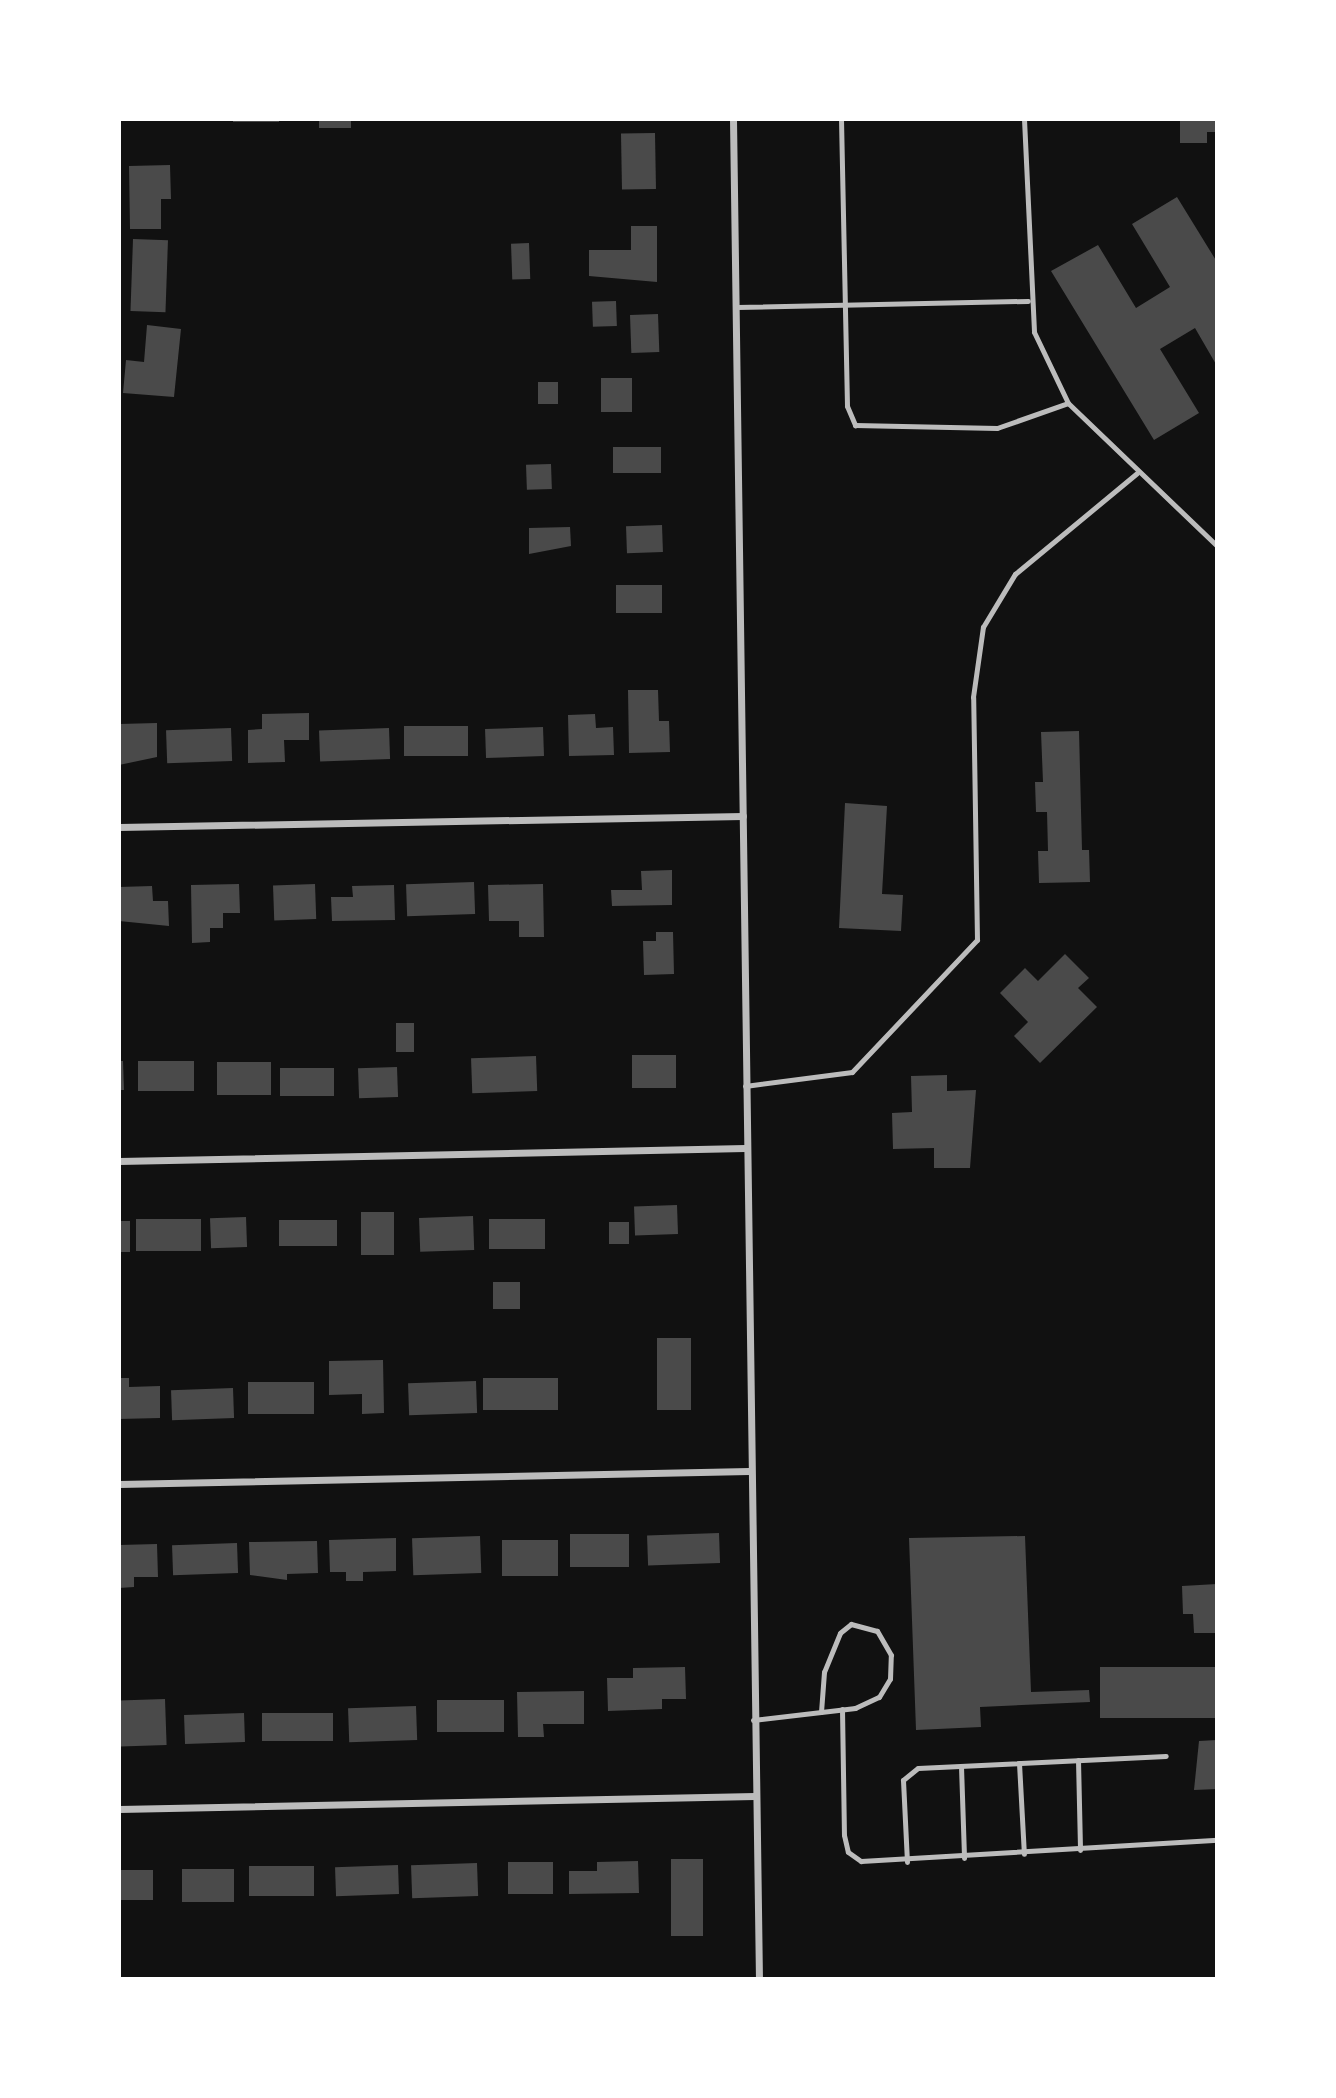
<!DOCTYPE html>
<html>
<head>
<meta charset="utf-8">
<style>
	body { margin:0 }
	#map { position:relative; width:1336px; height:2098px; overflow:hidden; background:#111; font-family:Arial,sans-serif }
	div>[style] { position:absolute }
	[style*='--x'] { left:calc(var(--x)*1px); top:calc(var(--y)*1px); width:calc(var(--w)*1px); rotate:calc(var(--a)*1deg) }
	.building>* { inset:0; background:#4a4a4a; transform-origin:0 0 }
	.service>* { height:5px; margin:-2.5px; padding:0 2.5px; transform-origin:2.5px; border-radius:2.5px; background:#bcbcbc }
	.minor>* { height:7px; margin:-3.5px; padding:0 3.5px; transform-origin:3.5px; border-radius:3.5px; background:#bcbcbc }
	span { translate:-50% -50%; white-space:nowrap; text-align:center; line-height:1.15; -webkit-text-stroke:6px #fff; paint-order:stroke }
	.frame { position:absolute; inset:0; border:121px solid #fff; pointer-events:none }
</style>
</head>
<body>
<div id="map">
	<div class="building">
		<div style="left:233px;top:119px;width:46px;height:3px"></div>
		<div style="left:319px;top:119px;width:32px;height:9px"></div>
		<div style="clip-path:polygon(1180px 119px,1217px 119px,1217px 132px,1207px 132px,1207px 143px,1180px 143px)"></div>
		<div style="left:655px;top:133px;width:56px;height:34px;rotate:89deg"></div>
		<div style="clip-path:polygon(170px 165px,171px 199px,161px 199px,161px 229px,130px 229px,129px 166px)"></div>
		<div style="clip-path:polygon(1177px 197px,1217px 262px,1217px 366px,1195px 328px,1160px 349px,1199px 413px,1154px 440px,1051px 271px,1098px 245px,1136px 308px,1170px 287px,1132px 224px)"></div>
		<div style="clip-path:polygon(631px 226px,657px 226px,657px 282px,589px 276px,589px 250px,631px 250px)"></div>
		<div style="left:133px;top:239px;width:35px;height:72px;rotate:2deg"></div>
		<div style="left:529px;top:243px;width:36px;height:18px;rotate:88deg"></div>
		<div style="left:616px;top:301px;width:25px;height:24px;rotate:88deg"></div>
		<div style="left:658px;top:314px;width:38px;height:28px;rotate:88deg"></div>
		<div style="clip-path:polygon(147px 325px,181px 329px,174px 397px,123px 393px,126px 360px,144px 362px)"></div>
		<div style="left:632px;top:378px;width:34px;height:31px;rotate:90deg"></div>
		<div style="left:538px;top:382px;width:20px;height:22px"></div>
		<div style="left:661px;top:447px;width:26px;height:48px;rotate:90deg"></div>
		<div style="left:551px;top:464px;width:25px;height:25px;rotate:88deg"></div>
		<div style="left:662px;top:525px;width:27px;height:36px;rotate:88deg"></div>
		<div style="clip-path:polygon(570px 527px,571px 546px,529px 554px,529px 528px)"></div>
		<div style="left:662px;top:585px;width:28px;height:46px;rotate:90deg"></div>
		<div style="clip-path:polygon(628px 690px,658px 690px,659px 721px,669px 721px,670px 752px,629px 753px)"></div>
		<div style="clip-path:polygon(309px 713px,309px 740px,284px 740px,285px 762px,248px 763px,248px 730px,262px 729px,262px 714px)"></div>
		<div style="clip-path:polygon(595px 714px,596px 728px,613px 727px,614px 755px,569px 756px,568px 715px)"></div>
		<div style="clip-path:polygon(157px 723px,157px 757px,119px 765px,119px 724px)"></div>
		<div style="left:468px;top:726px;width:30px;height:64px;rotate:90deg"></div>
		<div style="left:543px;top:727px;width:29px;height:58px;rotate:88deg"></div>
		<div style="left:231px;top:728px;width:33px;height:65px;rotate:88deg"></div>
		<div style="left:389px;top:728px;width:31px;height:70px;rotate:88deg"></div>
		<div style="clip-path:polygon(1079px 731px,1082px 850px,1089px 850px,1090px 882px,1039px 883px,1038px 851px,1048px 851px,1047px 812px,1036px 812px,1035px 782px,1043px 782px,1041px 732px)"></div>
		<div style="clip-path:polygon(845px 803px,887px 806px,882px 894px,903px 895px,901px 931px,839px 928px)"></div>
		<div style="clip-path:polygon(672px 870px,672px 905px,612px 906px,611px 890px,642px 890px,641px 871px)"></div>
		<div style="left:474px;top:882px;width:32px;height:68px;rotate:88deg"></div>
		<div style="clip-path:polygon(239px 884px,240px 913px,223px 913px,223px 928px,210px 928px,210px 942px,192px 943px,191px 885px)"></div>
		<div style="left:315px;top:884px;width:35px;height:42px;rotate:88deg"></div>
		<div style="clip-path:polygon(543px 884px,544px 937px,519px 937px,519px 921px,489px 921px,488px 885px)"></div>
		<div style="clip-path:polygon(394px 885px,395px 920px,332px 921px,331px 897px,353px 897px,352px 886px)"></div>
		<div style="clip-path:polygon(152px 886px,153px 901px,168px 901px,169px 926px,119px 921px,119px 887px)"></div>
		<div style="clip-path:polygon(656px 932px,673px 932px,674px 974px,644px 975px,643px 941px,656px 941px)"></div>
		<div style="clip-path:polygon(1065px 954px,1089px 978px,1078px 988px,1097px 1007px,1040px 1063px,1014px 1036px,1028px 1022px,1000px 993px,1025px 968px,1038px 981px)"></div>
		<div style="left:396px;top:1023px;width:18px;height:29px"></div>
		<div style="left:632px;top:1055px;width:44px;height:33px"></div>
		<div style="left:536px;top:1056px;width:35px;height:65px;rotate:88deg"></div>
		<div style="clip-path:polygon(119px 1061px,123px 1061px,124px 1090px,119px 1090px)"></div>
		<div style="left:194px;top:1061px;width:30px;height:56px;rotate:90deg"></div>
		<div style="left:271px;top:1062px;width:33px;height:54px;rotate:90deg"></div>
		<div style="left:397px;top:1067px;width:30px;height:39px;rotate:88deg"></div>
		<div style="left:334px;top:1068px;width:28px;height:54px;rotate:90deg"></div>
		<div style="clip-path:polygon(947px 1075px,947px 1091px,976px 1090px,970px 1168px,934px 1168px,934px 1148px,893px 1149px,892px 1113px,912px 1112px,911px 1076px)"></div>
		<div style="left:677px;top:1205px;width:29px;height:43px;rotate:88deg"></div>
		<div style="left:361px;top:1212px;width:33px;height:43px"></div>
		<div style="left:473px;top:1216px;width:34px;height:54px;rotate:88deg"></div>
		<div style="left:246px;top:1217px;width:30px;height:36px;rotate:88deg"></div>
		<div style="left:201px;top:1219px;width:32px;height:65px;rotate:90deg"></div>
		<div style="left:545px;top:1219px;width:30px;height:56px;rotate:90deg"></div>
		<div style="left:337px;top:1220px;width:26px;height:58px;rotate:90deg"></div>
		<div style="left:119px;top:1221px;width:11px;height:31px"></div>
		<div style="left:609px;top:1222px;width:20px;height:22px"></div>
		<div style="left:493px;top:1282px;width:27px;height:27px"></div>
		<div style="left:657px;top:1338px;width:34px;height:72px"></div>
		<div style="clip-path:polygon(383px 1360px,384px 1413px,362px 1414px,362px 1394px,329px 1395px,329px 1361px)"></div>
		<div style="clip-path:polygon(119px 1378px,129px 1378px,129px 1387px,160px 1386px,160px 1418px,119px 1419px)"></div>
		<div style="left:558px;top:1378px;width:32px;height:75px;rotate:90deg"></div>
		<div style="left:476px;top:1381px;width:32px;height:68px;rotate:88deg"></div>
		<div style="left:314px;top:1382px;width:32px;height:66px;rotate:90deg"></div>
		<div style="left:233px;top:1388px;width:30px;height:62px;rotate:88deg"></div>
		<div style="left:719px;top:1533px;width:30px;height:72px;rotate:88deg"></div>
		<div style="left:629px;top:1534px;width:33px;height:59px;rotate:90deg"></div>
		<div style="left:480px;top:1536px;width:37px;height:68px;rotate:88deg"></div>
		<div style="clip-path:polygon(1025px 1536px,1031px 1692px,1089px 1690px,1090px 1702px,980px 1707px,981px 1727px,916px 1730px,909px 1538px)"></div>
		<div style="clip-path:polygon(396px 1538px,396px 1571px,363px 1572px,363px 1581px,346px 1581px,346px 1572px,330px 1572px,329px 1540px)"></div>
		<div style="left:558px;top:1540px;width:36px;height:56px;rotate:90deg"></div>
		<div style="clip-path:polygon(317px 1541px,318px 1573px,287px 1574px,287px 1580px,250px 1575px,249px 1542px)"></div>
		<div style="left:237px;top:1543px;width:30px;height:65px;rotate:88deg"></div>
		<div style="clip-path:polygon(157px 1544px,158px 1577px,134px 1577px,134px 1587px,119px 1588px,119px 1545px)"></div>
		<div style="clip-path:polygon(1217px 1584px,1217px 1633px,1194px 1633px,1193px 1614px,1183px 1614px,1182px 1586px)"></div>
		<div style="clip-path:polygon(685px 1667px,686px 1699px,662px 1699px,662px 1709px,608px 1711px,607px 1678px,633px 1678px,633px 1668px)"></div>
		<div style="left:1217px;top:1667px;width:51px;height:117px;rotate:90deg"></div>
		<div style="clip-path:polygon(584px 1691px,584px 1724px,543px 1724px,544px 1737px,518px 1737px,517px 1692px)"></div>
		<div style="left:165px;top:1699px;width:46px;height:46px;rotate:88deg"></div>
		<div style="left:504px;top:1700px;width:32px;height:67px;rotate:90deg"></div>
		<div style="left:416px;top:1706px;width:34px;height:68px;rotate:88deg"></div>
		<div style="left:244px;top:1713px;width:29px;height:60px;rotate:88deg"></div>
		<div style="left:333px;top:1713px;width:28px;height:71px;rotate:90deg"></div>
		<div style="clip-path:polygon(1217px 1740px,1217px 1789px,1194px 1790px,1199px 1741px)"></div>
		<div style="left:671px;top:1859px;width:32px;height:77px"></div>
		<div style="clip-path:polygon(638px 1861px,639px 1893px,569px 1894px,569px 1871px,597px 1871px,597px 1862px)"></div>
		<div style="left:553px;top:1862px;width:32px;height:45px;rotate:90deg"></div>
		<div style="left:477px;top:1863px;width:33px;height:66px;rotate:88deg"></div>
		<div style="left:398px;top:1865px;width:29px;height:63px;rotate:88deg"></div>
		<div style="left:314px;top:1866px;width:30px;height:65px;rotate:90deg"></div>
		<div style="left:234px;top:1869px;width:33px;height:52px;rotate:90deg"></div>
		<div style="left:119px;top:1870px;width:34px;height:30px"></div>
	</div>
	<div class="service">
		<div style="--x:841;--y:119;--w:287;--a:88.8"></div>
		<div style="--x:847;--y:406;--w:21;--a:67"></div>
		<div style="--x:855;--y:425;--w:142;--a:1.2"></div>
		<div style="--x:997;--y:428;--w:75;--a:-19.4"></div>
		<div style="--x:1024;--y:119;--w:213;--a:87.3"></div>
		<div style="--x:1034;--y:332;--w:79;--a:64.4"></div>
		<div style="--x:1068;--y:403;--w:207;--a:43.8"></div>
		<div style="--x:737;--y:307;--w:291;--a:-1.2"></div>
		<div style="--x:745;--y:1086;--w:108;--a:-7.5"></div>
		<div style="--x:852;--y:1072;--w:182;--a:-46.6"></div>
		<div style="--x:977;--y:940;--w:243;--a:-90.9"></div>
		<div style="--x:973;--y:697;--w:71;--a:-81.9"></div>
		<div style="--x:983;--y:627;--w:62;--a:-58.9"></div>
		<div style="--x:1015;--y:574;--w:158;--a:-39.6"></div>
		<div style="--x:842;--y:1709;--w:126;--a:89.1"></div>
		<div style="--x:844;--y:1835;--w:17;--a:77"></div>
		<div style="--x:848;--y:1852;--w:16;--a:35"></div>
		<div style="--x:861;--y:1861;--w:357;--a:-3.4"></div>
		<div style="--x:753;--y:1720;--w:103;--a:-6.7"></div>
		<div style="--x:855;--y:1708;--w:26;--a:-25"></div>
		<div style="--x:879;--y:1697;--w:21;--a:-59"></div>
		<div style="--x:890;--y:1679;--w:24;--a:-88"></div>
		<div style="--x:891;--y:1655;--w:28;--a:-120"></div>
		<div style="--x:877;--y:1631;--w:27;--a:-165"></div>
		<div style="--x:851;--y:1624;--w:14;--a:141"></div>
		<div style="--x:840;--y:1633;--w:42;--a:112.3"></div>
		<div style="--x:824;--y:1672;--w:40;--a:94.3"></div>
		<div style="--x:1078;--y:1760;--w:90;--a:88.7"></div>
		<div style="--x:1019;--y:1763;--w:91;--a:86.9"></div>
		<div style="--x:961;--y:1766;--w:92;--a:88.1"></div>
		<div style="--x:907;--y:1862;--w:82;--a:-92.8"></div>
		<div style="--x:903;--y:1780;--w:19;--a:-39"></div>
		<div style="--x:918;--y:1768;--w:248;--a:-2.8"></div>
	</div>
	<div class="minor">
		<div style="--x:733;--y:119;--w:1860;--a:89.2"></div>
		<div style="--x:119;--y:827;--w:624;--a:-1.01"></div>
		<div style="--x:119;--y:1161;--w:626;--a:-1.19"></div>
		<div style="--x:119;--y:1484;--w:630;--a:-1.18"></div>
		<div style="--x:119;--y:1809;--w:636;--a:-1.17"></div>
	</div>
	<div class="frame"></div>
</div>
</body>
</html>
